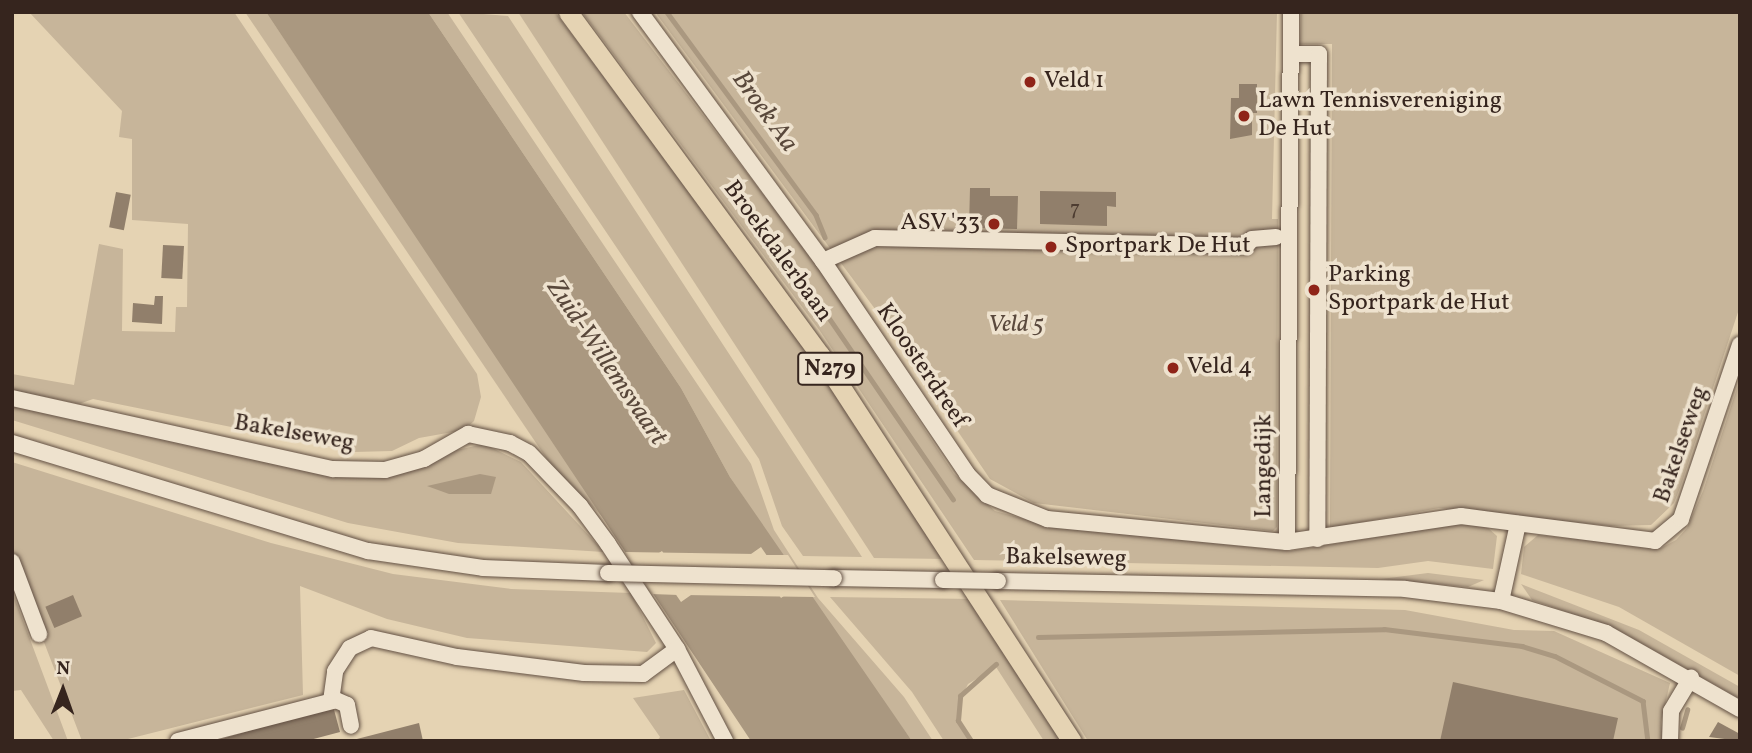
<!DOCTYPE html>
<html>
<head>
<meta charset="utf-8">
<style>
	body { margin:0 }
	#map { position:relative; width:1752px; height:753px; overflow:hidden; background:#e5d3b3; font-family:Vollkorn,serif }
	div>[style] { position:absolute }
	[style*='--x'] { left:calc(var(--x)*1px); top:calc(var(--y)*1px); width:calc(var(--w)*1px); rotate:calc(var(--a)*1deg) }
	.green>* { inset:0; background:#c7b59a }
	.water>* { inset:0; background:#aa9880 }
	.pier>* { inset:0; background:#e5d3b3 }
	.stream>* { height:4.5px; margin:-2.25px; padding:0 2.25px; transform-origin:2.25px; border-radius:2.25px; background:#aa9880 }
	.building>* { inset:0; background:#917f6b; transform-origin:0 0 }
	.roads { filter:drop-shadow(0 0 2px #625043) drop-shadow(0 0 2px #625043) }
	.minor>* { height:16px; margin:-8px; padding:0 8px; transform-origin:8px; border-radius:8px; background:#eee2ce }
	.major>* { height:19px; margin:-9.5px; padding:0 9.5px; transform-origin:9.5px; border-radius:9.5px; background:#e5d3b3 }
	.bridges { filter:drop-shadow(0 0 2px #625043) drop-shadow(0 0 2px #625043) }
	.minor-bridge>* { height:16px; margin:-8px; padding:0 8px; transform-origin:8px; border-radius:8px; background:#eee2ce }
	.dots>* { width:19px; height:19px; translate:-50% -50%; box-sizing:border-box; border:4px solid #eee2ce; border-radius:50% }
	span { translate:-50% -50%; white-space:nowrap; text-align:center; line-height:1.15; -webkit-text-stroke:7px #eee2ce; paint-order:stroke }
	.number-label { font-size:21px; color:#4d3c31 }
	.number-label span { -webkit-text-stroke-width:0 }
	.shield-label span { padding:2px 5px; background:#eee2ce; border:2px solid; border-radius:5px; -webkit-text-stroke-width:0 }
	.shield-label { font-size:23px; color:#36251e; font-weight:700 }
	.poi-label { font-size:24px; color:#36251e }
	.left { translate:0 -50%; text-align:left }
	.right { translate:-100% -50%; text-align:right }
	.street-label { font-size:24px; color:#36251e }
	.park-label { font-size:24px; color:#5a493d; font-style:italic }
	.water-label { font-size:26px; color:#59483b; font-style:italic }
	.frame { position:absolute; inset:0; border:14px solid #36251e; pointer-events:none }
	.north { position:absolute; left:28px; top:655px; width:70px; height:70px; -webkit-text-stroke:5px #eee2ce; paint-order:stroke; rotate:1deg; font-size:19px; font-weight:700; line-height:28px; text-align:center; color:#36251e }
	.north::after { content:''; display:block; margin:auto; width:24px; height:32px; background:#36251e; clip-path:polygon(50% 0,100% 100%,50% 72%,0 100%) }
</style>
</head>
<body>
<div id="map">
	<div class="green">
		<div style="clip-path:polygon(29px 12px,234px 12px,477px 374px,481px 397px,474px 421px,464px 430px,419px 438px,392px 451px,354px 452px,93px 399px,79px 404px,12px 390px,12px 374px,74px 385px,99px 244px,123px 249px,122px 331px,175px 332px,176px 307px,187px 307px,188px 224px,132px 220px,132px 139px,119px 137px,122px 111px)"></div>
		<div style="clip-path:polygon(245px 12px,266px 12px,609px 523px,553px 468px)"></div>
		<div style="clip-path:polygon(428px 12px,447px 12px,751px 464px,774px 530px,818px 598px,904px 697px,933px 741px,912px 741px,826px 621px,730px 477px,681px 388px)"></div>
		<div style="clip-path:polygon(458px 12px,508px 16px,862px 557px,803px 556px,782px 526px,759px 459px)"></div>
		<div style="clip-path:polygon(518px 12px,555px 12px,803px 343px,948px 559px,874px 558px)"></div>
		<div style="clip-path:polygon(582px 12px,624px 12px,809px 254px,954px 474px,995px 511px,1054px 527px,1290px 551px,1457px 524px,1487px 527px,1497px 536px,1493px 569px,1428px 561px,1378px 568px,974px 560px,820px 331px)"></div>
		<div style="clip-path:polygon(655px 12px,1277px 12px,1272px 219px,1278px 219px,1277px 527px,1273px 531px,1034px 503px,990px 479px,878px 313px)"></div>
		<div style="clip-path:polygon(1301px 12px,1740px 12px,1740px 306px,1681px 485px,1674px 503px,1651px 525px,1611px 526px,1439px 508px,1330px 528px,1332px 44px,1300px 44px)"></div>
		<div style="clip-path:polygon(1740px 379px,1740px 676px,1619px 607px,1521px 574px,1524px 547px,1538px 535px,1661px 548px,1676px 540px,1687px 528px,1703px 491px)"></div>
		<div style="clip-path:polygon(12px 404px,340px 476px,484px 444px,521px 462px,604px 552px,458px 543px,348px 523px,12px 420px)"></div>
		<div style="clip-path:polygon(12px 462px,271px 543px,393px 574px,511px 589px,631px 593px,656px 643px,647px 652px,467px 638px,387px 619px,300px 586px,303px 695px,120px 741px,82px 741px,12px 559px)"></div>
		<div style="clip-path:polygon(1428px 573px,1484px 580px,1468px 587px,1381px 579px)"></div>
		<div style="clip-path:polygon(1521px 584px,1639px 630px,1740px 687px,1740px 699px,1616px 629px,1532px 600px)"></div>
		<div style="clip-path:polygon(12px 591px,68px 741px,54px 741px,21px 690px,12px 691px)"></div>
		<div style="clip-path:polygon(830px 597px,974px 599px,1063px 741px,1044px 741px,996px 667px,968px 684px,958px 704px,959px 723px,971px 741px,944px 741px,912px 692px)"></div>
		<div style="clip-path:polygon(1000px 600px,1405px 610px,1514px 630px,1554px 631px,1670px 683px,1661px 722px,1663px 741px,1088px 741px)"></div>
		<div style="clip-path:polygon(684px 690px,711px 741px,657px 741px,660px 737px,633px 698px)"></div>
	</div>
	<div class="water">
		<div style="clip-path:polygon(evenodd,266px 12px,428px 12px,681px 388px,730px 477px,912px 741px,751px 741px,266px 12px,761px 547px,791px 591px,781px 598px,751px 554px,761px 547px,266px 12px,662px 551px,691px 595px,681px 602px,651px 558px,662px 551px)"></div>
		<div style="clip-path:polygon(480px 474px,496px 477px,491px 494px,449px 494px,427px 486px)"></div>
	</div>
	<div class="pier">
		<div style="clip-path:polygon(625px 552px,756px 554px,782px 594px,786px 591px,762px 555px,788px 555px,815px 597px,685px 595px,661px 556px,656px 559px,679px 595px,651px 594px)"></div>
	</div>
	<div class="stream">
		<div style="--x:667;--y:12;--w:252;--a:53.7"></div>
		<div style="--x:816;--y:215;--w:24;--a:68"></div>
		<div style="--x:812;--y:293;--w:250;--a:55.6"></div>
		<div style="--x:1038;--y:637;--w:346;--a:-1.3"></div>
		<div style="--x:1384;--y:629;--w:139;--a:7"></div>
		<div style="--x:1522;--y:646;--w:34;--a:17"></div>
		<div style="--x:1555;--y:656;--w:99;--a:27.1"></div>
		<div style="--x:1643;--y:701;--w:39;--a:83"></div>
		<div style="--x:1682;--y:728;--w:19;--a:-74"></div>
		<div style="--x:971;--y:741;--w:24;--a:-123"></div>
		<div style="--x:958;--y:721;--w:25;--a:-85"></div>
		<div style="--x:960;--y:696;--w:48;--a:-41.6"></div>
	</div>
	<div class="building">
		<div style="clip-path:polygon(1239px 84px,1257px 84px,1257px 113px,1252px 113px,1252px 135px,1230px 139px,1231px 98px,1239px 98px)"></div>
		<div style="clip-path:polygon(970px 188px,990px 188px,990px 196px,1018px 196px,1017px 229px,969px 228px)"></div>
		<div style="clip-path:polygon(1040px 191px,1116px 192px,1116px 207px,1107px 206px,1107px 226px,1040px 224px)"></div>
		<div style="left:116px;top:192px;width:15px;height:36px;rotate:11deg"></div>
		<div style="left:163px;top:245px;width:21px;height:33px;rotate:3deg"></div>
		<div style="clip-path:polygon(155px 296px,163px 296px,162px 324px,132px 322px,133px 303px,154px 305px)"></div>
		<div style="left:73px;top:595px;width:23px;height:30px;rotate:67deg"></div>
		<div style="clip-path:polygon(1453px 682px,1618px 718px,1613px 741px,1440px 741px)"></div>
		<div style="clip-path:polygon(333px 706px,340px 732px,306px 741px,215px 741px)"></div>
		<div style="clip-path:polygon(1718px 722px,1740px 734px,1740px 741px,1709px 737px)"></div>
		<div style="clip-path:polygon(419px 723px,423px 741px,354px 741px,353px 740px)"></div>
	</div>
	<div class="roads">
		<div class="minor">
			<div style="--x:640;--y:12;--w:309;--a:53.7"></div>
			<div style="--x:823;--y:261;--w:257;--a:55.9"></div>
			<div style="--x:967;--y:474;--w:29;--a:46"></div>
			<div style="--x:987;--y:495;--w:65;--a:21.8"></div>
			<div style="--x:1047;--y:519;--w:241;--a:5.5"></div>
			<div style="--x:1287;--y:542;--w:176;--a:-8.5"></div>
			<div style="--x:1461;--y:516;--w:196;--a:7.3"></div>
			<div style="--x:1655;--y:541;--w:34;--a:-40"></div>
			<div style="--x:1681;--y:519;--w:184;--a:-71.3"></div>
			<div style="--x:1291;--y:54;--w:28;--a:0"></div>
			<div style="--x:1319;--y:54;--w:485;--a:90.2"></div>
			<div style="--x:823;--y:261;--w:57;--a:-23.9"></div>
			<div style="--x:875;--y:238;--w:371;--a:1.2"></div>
			<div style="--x:1246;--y:246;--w:9;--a:-49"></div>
			<div style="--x:1252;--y:239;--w:24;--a:-5"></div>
			<div style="--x:12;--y:398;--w:329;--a:12.5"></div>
			<div style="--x:333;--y:469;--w:52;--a:1.1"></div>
			<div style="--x:385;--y:470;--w:41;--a:-15.8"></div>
			<div style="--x:424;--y:459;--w:51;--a:-29.6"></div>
			<div style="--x:468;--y:434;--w:43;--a:12.1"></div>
			<div style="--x:510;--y:443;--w:21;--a:28"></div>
			<div style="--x:529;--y:453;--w:74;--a:46.1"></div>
			<div style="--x:580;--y:506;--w:47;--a:53.6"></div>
			<div style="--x:608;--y:544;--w:126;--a:56.7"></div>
			<div style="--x:677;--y:649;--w:104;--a:62.4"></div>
			<div style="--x:12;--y:443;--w:372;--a:16.9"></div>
			<div style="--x:368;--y:551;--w:116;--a:8.4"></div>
			<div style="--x:483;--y:568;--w:125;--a:2.3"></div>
			<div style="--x:1287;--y:542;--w:530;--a:-89.57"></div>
			<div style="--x:12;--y:562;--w:77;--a:69.4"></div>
			<div style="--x:834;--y:578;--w:109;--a:1.1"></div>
			<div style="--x:998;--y:581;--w:407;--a:1.1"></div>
			<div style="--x:1405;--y:589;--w:97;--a:7.1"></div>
			<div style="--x:1501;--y:601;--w:110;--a:16.9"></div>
			<div style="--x:1606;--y:633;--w:154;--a:29.6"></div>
			<div style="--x:1501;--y:601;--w:79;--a:-77.6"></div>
			<div style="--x:331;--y:701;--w:30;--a:-82"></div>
			<div style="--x:335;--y:671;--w:27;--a:-57"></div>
			<div style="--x:350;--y:648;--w:23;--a:-25"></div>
			<div style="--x:371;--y:638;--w:88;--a:12.5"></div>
			<div style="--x:457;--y:657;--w:128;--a:7.2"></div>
			<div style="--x:584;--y:673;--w:59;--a:1"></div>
			<div style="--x:643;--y:674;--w:42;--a:-36.3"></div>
			<div style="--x:178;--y:741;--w:163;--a:-14.5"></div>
			<div style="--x:336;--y:700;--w:12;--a:24"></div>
			<div style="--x:347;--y:705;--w:21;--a:79"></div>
			<div style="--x:1670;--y:741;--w:30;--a:-88"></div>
			<div style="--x:1671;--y:711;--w:39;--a:-59"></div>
		</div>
		<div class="major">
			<div style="--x:568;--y:12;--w:426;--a:53.7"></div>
			<div style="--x:820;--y:355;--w:461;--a:56.9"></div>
		</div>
	</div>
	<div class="bridges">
		<div class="minor-bridge">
			<div style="--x:608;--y:573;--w:226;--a:1.3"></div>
			<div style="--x:943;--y:580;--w:55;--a:1"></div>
		</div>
	</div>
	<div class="dots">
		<div style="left:1030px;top:82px;background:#8f2418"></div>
		<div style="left:1244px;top:116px;background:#8f2418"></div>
		<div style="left:994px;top:224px;background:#8f2418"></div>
		<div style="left:1051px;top:247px;background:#8f2418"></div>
		<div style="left:1314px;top:290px;background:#8f2418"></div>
		<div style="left:1173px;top:368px;background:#8f2418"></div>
	</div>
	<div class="number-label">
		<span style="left:1075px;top:210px">7</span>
	</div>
	<div class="shield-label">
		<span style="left:830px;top:369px">N279</span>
	</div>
	<div class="poi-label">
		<span class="left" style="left:1044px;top:82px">Veld 1</span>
		<span class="left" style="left:1258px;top:116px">Lawn Tennisvereniging<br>De Hut</span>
		<span class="right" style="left:980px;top:224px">ASV '33</span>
		<span class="left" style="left:1065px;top:247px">Sportpark De Hut</span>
		<span class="left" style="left:1328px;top:290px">Parking<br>Sportpark de Hut</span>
		<span class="left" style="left:1187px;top:368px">Veld 4</span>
	</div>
	<div class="street-label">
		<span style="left:777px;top:252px;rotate:54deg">Broekdalerbaan</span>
		<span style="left:921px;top:366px;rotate:56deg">Kloosterdreef</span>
		<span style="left:294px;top:434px;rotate:10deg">Bakelseweg</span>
		<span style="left:1682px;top:445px;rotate:-71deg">Bakelseweg</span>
		<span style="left:1265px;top:466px;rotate:-90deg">Langedijk</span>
		<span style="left:1066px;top:559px;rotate:1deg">Bakelseweg</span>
	</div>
	<div class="park-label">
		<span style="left:1016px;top:326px">Veld 5</span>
	</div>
	<div class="water-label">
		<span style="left:764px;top:112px;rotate:54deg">Broek Aa</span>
		<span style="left:606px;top:363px;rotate:56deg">Zuid-Willemsvaart</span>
	</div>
	<div class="frame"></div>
	<div class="north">N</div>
</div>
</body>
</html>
